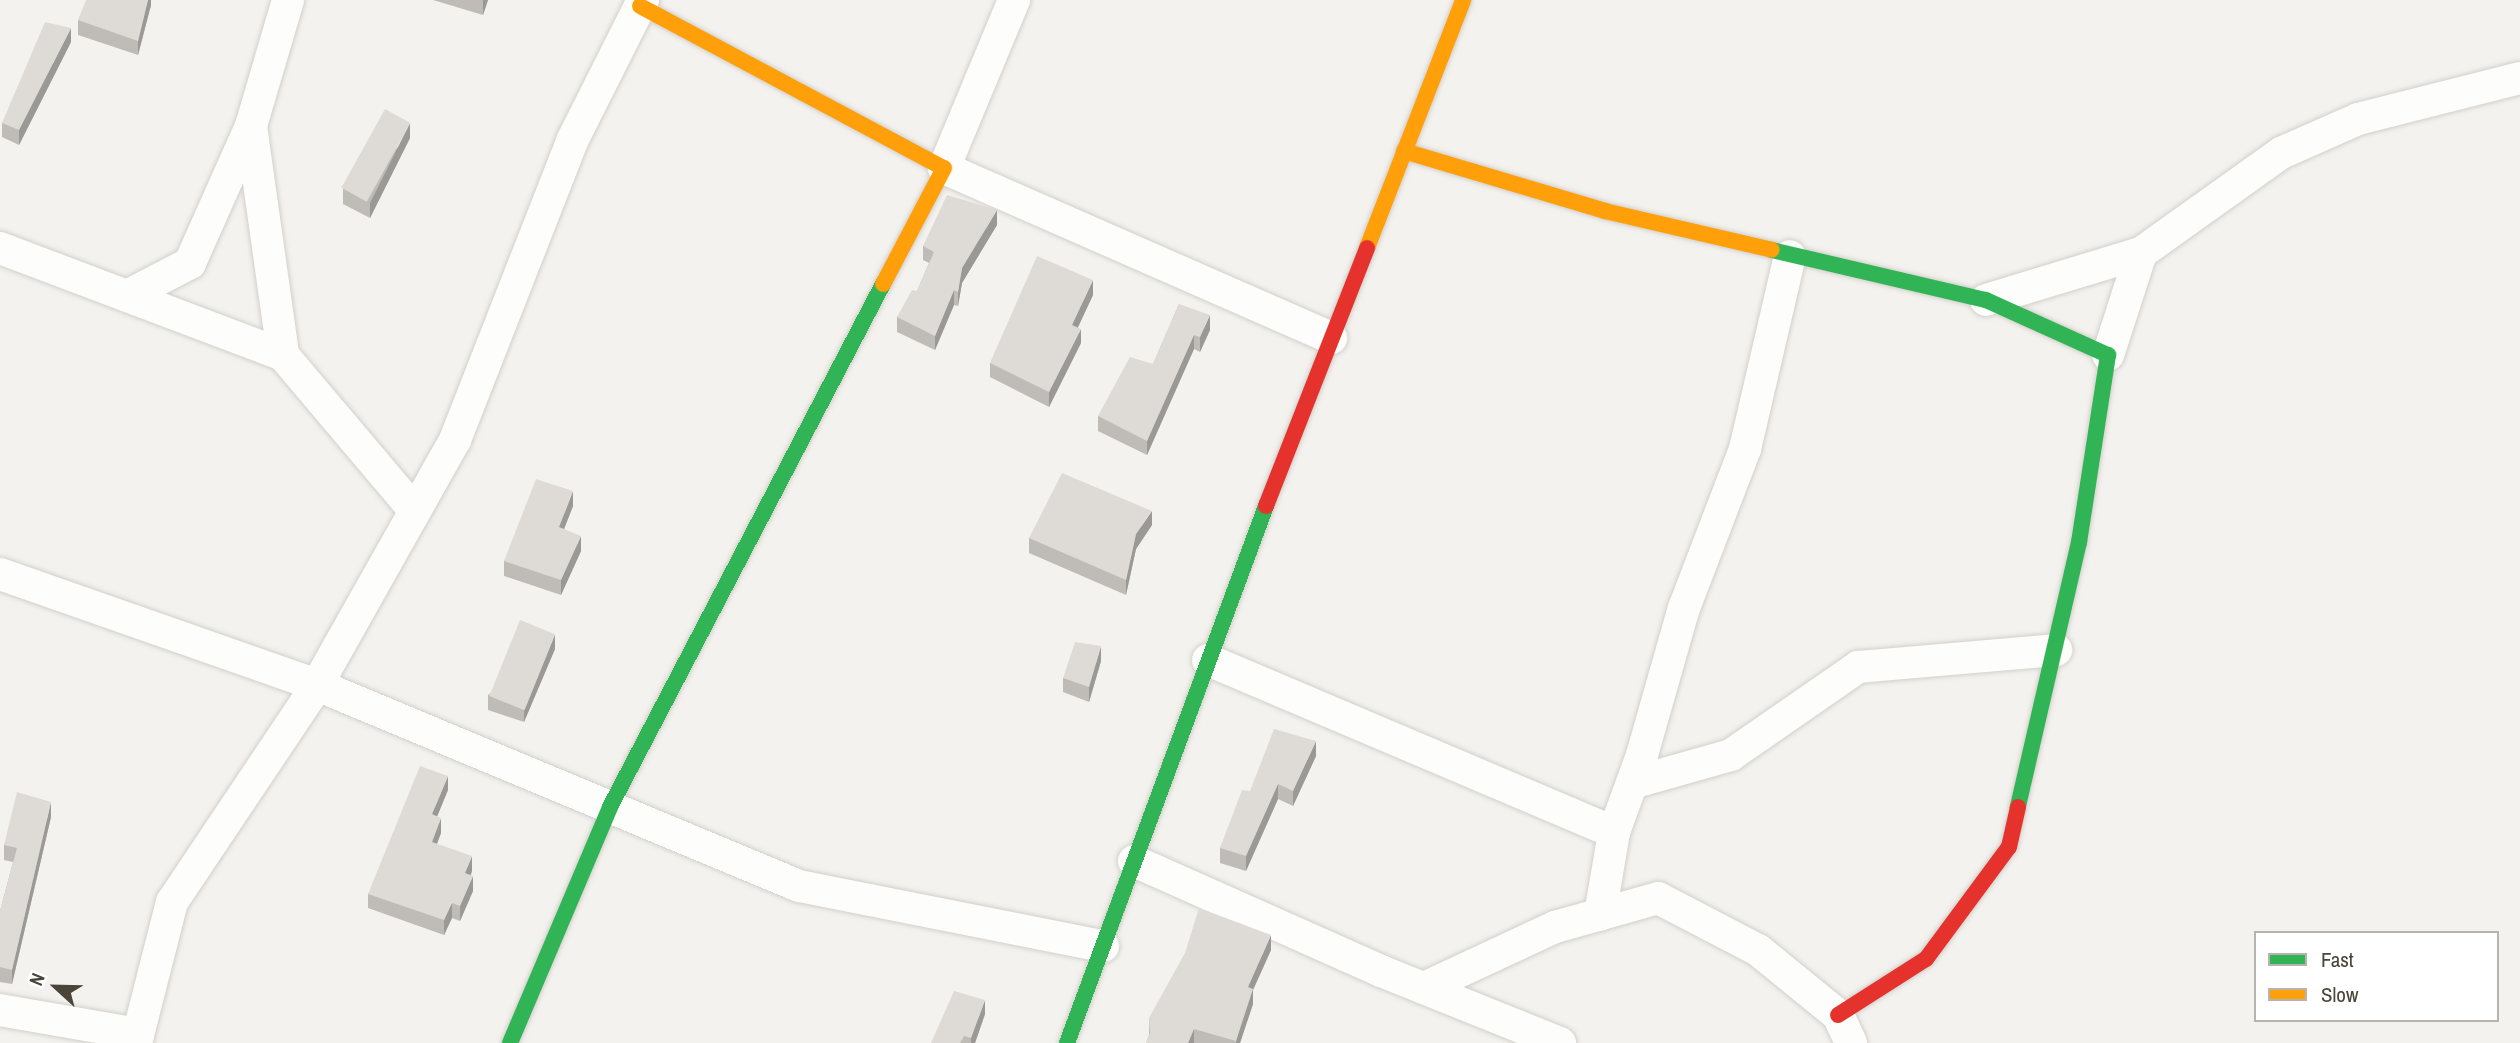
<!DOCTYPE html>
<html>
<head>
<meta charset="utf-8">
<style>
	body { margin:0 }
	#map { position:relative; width:2520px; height:1043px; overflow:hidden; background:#f4f2ee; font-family:"Archivo Narrow",sans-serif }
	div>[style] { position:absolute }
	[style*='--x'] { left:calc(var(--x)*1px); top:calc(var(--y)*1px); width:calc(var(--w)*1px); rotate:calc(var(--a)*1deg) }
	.roads { filter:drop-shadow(0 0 2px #d2d0cb) drop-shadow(0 0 2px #d2d0cb) }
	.street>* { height:32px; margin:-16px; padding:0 16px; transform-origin:16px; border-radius:16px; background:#fdfdfc }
	.fast>* { height:16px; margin:-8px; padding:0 8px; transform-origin:8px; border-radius:8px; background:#30b455 }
	.slow>* { height:16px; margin:-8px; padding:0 8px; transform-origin:8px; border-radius:8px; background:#ff9f0a }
	.jam>* { height:16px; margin:-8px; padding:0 8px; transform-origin:8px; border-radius:8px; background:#e5322d }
	.wall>* { inset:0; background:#bfbcb8 }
	.shaded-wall>* { inset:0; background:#9b9996 }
	.building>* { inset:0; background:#dedbd6; transform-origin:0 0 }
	span { translate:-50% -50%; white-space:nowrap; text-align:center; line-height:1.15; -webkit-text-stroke:5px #fff; paint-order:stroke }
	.legend { position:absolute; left:2254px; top:931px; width:245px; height:91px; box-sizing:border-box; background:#fff; border:2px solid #b7b4b0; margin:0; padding:9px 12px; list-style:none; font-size:21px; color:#4b4439 }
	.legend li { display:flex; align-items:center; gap:14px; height:35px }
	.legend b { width:35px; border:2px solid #b7b4b0 }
	.north { position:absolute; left:21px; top:952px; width:70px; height:70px; -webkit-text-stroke:5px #fff; paint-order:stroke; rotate:292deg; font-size:19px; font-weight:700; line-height:28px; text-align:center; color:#4b4439 }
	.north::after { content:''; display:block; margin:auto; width:24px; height:32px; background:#4b4439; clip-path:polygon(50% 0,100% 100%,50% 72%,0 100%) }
</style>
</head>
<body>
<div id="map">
	<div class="roads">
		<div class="street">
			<div style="--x:1014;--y:0;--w:182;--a:112.6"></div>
			<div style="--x:944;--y:168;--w:423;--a:23.7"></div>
			<div style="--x:251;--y:126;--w:231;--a:82"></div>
			<div style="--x:0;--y:248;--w:303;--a:20.7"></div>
			<div style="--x:283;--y:355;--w:204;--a:49.8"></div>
			<div style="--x:2141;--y:253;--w:172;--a:-35.5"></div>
			<div style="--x:2281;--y:153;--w:84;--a:-23.8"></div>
			<div style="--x:2358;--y:119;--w:167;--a:-14.2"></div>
			<div style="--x:127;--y:296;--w:71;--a:-27.6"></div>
			<div style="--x:190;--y:263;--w:150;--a:-66"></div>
			<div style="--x:251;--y:126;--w:131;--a:-73.6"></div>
			<div style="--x:1986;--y:300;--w:162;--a:-16.9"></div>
			<div style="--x:2141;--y:253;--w:107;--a:107.9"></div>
			<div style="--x:0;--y:574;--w:336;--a:19.3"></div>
			<div style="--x:317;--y:685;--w:522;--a:22.64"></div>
			<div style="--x:799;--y:886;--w:310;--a:11.2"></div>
			<div style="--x:1208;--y:660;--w:441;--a:23"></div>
			<div style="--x:1632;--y:783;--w:103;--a:-15.8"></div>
			<div style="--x:1731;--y:755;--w:155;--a:-34.7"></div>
			<div style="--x:1858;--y:667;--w:199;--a:-4.9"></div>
			<div style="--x:1134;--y:861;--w:270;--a:24"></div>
			<div style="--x:1381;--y:971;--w:193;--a:21.9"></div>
			<div style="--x:1600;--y:915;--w:84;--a:-80.4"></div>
			<div style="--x:1614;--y:832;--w:82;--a:-70"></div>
			<div style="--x:1642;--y:755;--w:153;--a:-74.1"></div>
			<div style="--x:1684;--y:608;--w:170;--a:-69"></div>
			<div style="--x:1745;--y:449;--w:198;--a:-76.9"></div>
			<div style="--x:1424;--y:988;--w:145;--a:-25"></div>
			<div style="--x:1555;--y:927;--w:107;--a:-15.7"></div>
			<div style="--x:1658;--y:898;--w:113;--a:27.5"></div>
			<div style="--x:1758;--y:950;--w:103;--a:39.1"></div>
			<div style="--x:1838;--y:1015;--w:31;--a:65"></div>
			<div style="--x:0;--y:1010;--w:140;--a:9.9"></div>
			<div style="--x:136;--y:1043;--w:146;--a:-75.7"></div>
			<div style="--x:172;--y:902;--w:261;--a:-56.2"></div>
			<div style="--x:317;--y:685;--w:281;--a:-60.6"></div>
			<div style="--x:455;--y:440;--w:321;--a:-68.6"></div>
			<div style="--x:572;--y:141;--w:158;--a:-63.3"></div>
		</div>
		<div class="fast">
			<div style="--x:1772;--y:250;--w:220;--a:13.2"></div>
			<div style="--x:1986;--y:300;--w:134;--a:24.3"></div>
			<div style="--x:2108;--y:355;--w:189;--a:98.8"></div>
			<div style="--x:2079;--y:542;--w:272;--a:103"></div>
			<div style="--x:510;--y:1043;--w:256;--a:-67"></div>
			<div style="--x:610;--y:807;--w:590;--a:-62.44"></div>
			<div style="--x:1067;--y:1043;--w:573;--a:-69.67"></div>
		</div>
		<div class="slow">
			<div style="--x:640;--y:6;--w:344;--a:28.1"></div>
			<div style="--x:944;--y:168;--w:131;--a:117.7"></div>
			<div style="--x:1404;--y:151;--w:210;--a:16.6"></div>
			<div style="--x:1605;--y:211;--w:171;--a:13.1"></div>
			<div style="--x:1367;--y:248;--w:266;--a:-68.8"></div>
		</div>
		<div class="jam">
			<div style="--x:1266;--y:506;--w:277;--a:-68.6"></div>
			<div style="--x:1838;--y:1015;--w:104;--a:-32.5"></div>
			<div style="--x:1926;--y:959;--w:139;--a:-53.5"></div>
			<div style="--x:2009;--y:847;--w:41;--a:-77.3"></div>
		</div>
	</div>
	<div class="wall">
		<div style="clip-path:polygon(151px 0,151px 5px,138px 55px,78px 35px,78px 20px)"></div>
		<div style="clip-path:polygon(433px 0,488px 0,483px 15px)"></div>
		<div style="clip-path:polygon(71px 42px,19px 145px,2px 137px,2px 123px)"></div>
		<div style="clip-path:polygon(410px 138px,370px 218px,343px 204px,343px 189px)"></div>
		<div style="clip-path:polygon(997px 225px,962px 283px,958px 306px,954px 305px,935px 350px,897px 332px,897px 317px,917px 291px,929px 263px,923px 260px,923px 246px)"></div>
		<div style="clip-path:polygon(1093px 295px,1078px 327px,1081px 343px,1049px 407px,990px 377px,990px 363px)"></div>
		<div style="clip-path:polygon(1179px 304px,1210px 330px,1200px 352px,1194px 349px,1147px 455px,1098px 431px,1098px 416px,1153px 364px)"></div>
		<div style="clip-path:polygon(573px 506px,564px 529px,581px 551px,561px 595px,504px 576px,504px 561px)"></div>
		<div style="clip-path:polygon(1152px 525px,1136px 549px,1126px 595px,1029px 553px,1029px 538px)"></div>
		<div style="clip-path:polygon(555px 649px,524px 722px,488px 710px,488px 695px)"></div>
		<div style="clip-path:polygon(1101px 661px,1089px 702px,1063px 692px,1063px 678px)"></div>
		<div style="clip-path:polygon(1316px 756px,1293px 806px,1278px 799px,1246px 871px,1220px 863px,1220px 848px,1250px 791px)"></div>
		<div style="clip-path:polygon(448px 790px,437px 816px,441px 833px,437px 844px,472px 871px,471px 875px,473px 891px,460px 921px,452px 918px,444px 935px,368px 908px,368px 894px)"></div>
		<div style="clip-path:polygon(51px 817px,12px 984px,0 982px,0 911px,13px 862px,4px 860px,4px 845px)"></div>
		<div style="clip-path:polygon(1271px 950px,1253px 990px,1253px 1004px,1240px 1043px,1146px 1043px,1149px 1035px,1149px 1018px)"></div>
		<div style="clip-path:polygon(985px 1014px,975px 1043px,931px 1043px)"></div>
	</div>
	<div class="shaded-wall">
		<div style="clip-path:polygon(148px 0,151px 0,151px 5px,138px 55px,138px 41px)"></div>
		<div style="clip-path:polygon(483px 0,488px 0,483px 15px)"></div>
		<div style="clip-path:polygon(71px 28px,71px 42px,19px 145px,19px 130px)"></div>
		<div style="clip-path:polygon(410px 123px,410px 138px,370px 218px,370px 203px)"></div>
		<div style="clip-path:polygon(997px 210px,997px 225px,962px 283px,958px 306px,958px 292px,962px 268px)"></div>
		<div style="clip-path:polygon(1093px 280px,1093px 295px,1072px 340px,1072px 325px)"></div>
		<div style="clip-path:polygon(954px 290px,954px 305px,935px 350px,935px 336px)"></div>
		<div style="clip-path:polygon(1210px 315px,1210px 330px,1200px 352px,1200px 337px)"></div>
		<div style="clip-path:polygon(1081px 329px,1081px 343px,1049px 407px,1049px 392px)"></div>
		<div style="clip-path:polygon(1194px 335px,1194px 349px,1147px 455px,1147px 441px)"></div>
		<div style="clip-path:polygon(573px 491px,573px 506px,559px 542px,559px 527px)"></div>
		<div style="clip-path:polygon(1152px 511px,1152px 525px,1136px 549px,1126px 595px,1126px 580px,1136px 534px)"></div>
		<div style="clip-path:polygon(581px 536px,581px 551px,561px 595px,561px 580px)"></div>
		<div style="clip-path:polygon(555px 634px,555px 649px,524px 722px,524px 708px)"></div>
		<div style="clip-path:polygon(1101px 646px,1101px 661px,1089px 702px,1089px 687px)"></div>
		<div style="clip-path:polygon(1316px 741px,1316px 756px,1293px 806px,1293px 791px)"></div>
		<div style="clip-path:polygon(448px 776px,448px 790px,432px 829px,432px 814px)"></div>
		<div style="clip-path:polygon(1278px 784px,1278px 799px,1246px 871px,1246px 856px)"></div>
		<div style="clip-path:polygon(51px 802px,51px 817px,12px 984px,12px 970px)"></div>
		<div style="clip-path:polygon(441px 818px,441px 833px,432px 857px,432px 842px)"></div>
		<div style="clip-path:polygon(472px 856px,472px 871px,465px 888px,465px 873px)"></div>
		<div style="clip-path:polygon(473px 876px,473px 891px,460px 921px,460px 906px)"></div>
		<div style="clip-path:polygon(452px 903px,452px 918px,444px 935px,444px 920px)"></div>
		<div style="clip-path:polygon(1271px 935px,1271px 950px,1253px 990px,1253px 1004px,1240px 1043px,1236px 1043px,1248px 987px)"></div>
		<div style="clip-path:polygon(985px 1000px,985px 1014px,975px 1043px,971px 1043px,971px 1038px)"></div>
		<div style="clip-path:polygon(1194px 1029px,1194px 1043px,1188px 1043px)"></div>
	</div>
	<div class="building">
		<div style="clip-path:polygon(86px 0,148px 0,138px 41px,78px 20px)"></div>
		<div style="clip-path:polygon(45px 22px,71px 28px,19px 130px,2px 123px)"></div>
		<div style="left:385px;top:109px;width:29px;height:90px;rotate:29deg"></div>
		<div style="clip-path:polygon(947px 195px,997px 210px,962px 268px,958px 292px,954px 290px,935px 336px,897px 317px,912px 290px,917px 291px,934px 252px,923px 246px)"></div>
		<div style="clip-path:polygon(1037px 256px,1093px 280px,1072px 325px,1081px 329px,1049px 392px,990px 363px)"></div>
		<div style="clip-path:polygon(1179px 304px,1210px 315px,1200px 337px,1194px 335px,1147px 441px,1098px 416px,1130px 357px,1153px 364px)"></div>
		<div style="clip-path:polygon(1062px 473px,1152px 511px,1136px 534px,1126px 580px,1029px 538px)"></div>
		<div style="clip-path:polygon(536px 479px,573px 491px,559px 527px,581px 536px,561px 580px,504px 561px)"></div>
		<div style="left:520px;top:620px;width:38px;height:82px;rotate:22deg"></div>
		<div style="clip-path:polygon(1075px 642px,1101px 646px,1089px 687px,1063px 678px)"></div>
		<div style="clip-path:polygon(1274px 729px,1316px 741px,1293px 791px,1278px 784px,1246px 856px,1220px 848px,1242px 790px,1250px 791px)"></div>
		<div style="clip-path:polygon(420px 766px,448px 776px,432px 814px,441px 818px,432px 842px,472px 856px,465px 873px,473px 876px,460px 906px,452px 903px,444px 920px,368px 894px)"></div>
		<div style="clip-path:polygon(17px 792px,51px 802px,12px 970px,0 967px,0 911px,17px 848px,4px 845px)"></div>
		<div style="clip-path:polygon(1199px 908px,1271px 935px,1248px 987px,1253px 989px,1236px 1041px,1194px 1029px,1188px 1043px,1146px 1043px,1150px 1033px,1149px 1018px,1185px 953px)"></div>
		<div style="clip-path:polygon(954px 991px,985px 1000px,971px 1038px,964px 1036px,960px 1043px,931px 1043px)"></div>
	</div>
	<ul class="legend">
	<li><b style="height:9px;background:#30b455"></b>Fast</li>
	<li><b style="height:9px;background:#ff9f0a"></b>Slow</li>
	</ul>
	<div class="north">N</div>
</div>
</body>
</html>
